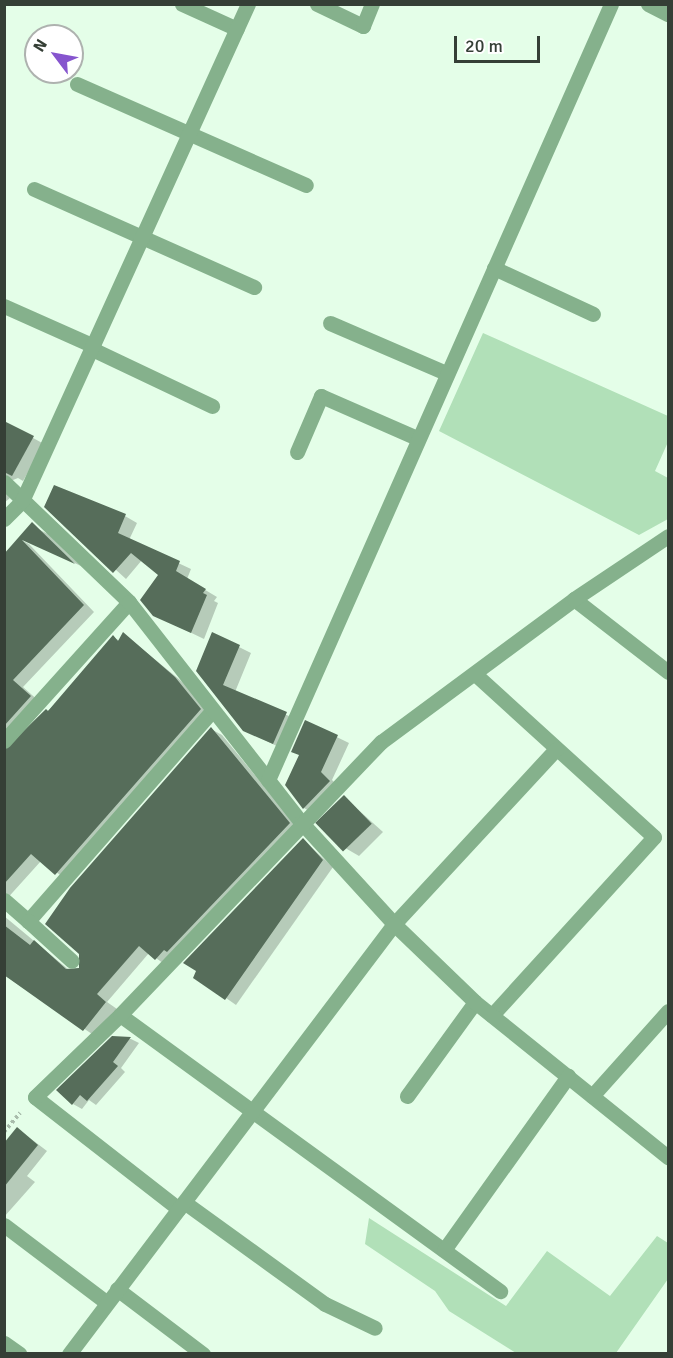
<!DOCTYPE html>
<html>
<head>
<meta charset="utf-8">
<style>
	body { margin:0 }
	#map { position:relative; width:673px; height:1358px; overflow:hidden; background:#e4fee8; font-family:Signika,sans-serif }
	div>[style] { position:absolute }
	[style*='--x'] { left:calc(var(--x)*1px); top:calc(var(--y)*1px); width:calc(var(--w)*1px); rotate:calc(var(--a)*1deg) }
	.green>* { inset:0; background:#b1e0b8 }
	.shadow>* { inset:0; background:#0003 }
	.building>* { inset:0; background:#566d5a; transform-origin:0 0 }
	.path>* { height:4px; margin-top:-2px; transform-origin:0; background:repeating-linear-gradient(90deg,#a8bcab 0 3px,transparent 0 6px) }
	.service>* { height:15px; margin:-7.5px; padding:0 7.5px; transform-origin:7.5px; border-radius:7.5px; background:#85b18c }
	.minor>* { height:15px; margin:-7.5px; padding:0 7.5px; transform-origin:7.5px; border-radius:7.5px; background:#85b18c }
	span { translate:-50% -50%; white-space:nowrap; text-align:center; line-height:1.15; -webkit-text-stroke:6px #fff; paint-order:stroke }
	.frame { position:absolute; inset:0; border:6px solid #353f36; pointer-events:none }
	.north { position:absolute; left:24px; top:24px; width:60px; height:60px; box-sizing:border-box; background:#fff; border:2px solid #aeb2af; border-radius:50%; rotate:302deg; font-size:16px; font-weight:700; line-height:24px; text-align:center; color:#353f36 }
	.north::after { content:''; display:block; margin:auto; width:21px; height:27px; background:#8655ce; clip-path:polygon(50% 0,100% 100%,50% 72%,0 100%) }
	.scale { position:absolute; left:454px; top:36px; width:86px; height:27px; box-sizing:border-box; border:3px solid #353f36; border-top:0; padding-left:8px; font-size:18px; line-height:21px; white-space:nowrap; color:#353f36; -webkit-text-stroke:4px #fff; paint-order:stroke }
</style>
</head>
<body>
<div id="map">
	<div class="green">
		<div style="clip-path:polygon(483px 333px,668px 416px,668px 442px,655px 471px,668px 478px,668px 519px,639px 535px,439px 431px)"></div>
		<div style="clip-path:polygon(369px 1218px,506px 1306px,547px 1251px,610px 1296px,657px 1236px,668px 1243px,668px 1279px,616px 1353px,516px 1353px,449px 1311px,435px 1291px,365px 1244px)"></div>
	</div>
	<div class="shadow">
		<div style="clip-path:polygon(4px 422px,44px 444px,23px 481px,18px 478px,8px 482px,5px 492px,10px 498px,4px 503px)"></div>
		<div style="clip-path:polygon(46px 506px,125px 516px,137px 523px,129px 540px,191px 569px,187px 579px,217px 597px,214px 601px,218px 603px,204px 639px,154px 615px,160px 575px,142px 560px,126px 579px)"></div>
		<div style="clip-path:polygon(36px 528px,48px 534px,81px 566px,30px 542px)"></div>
		<div style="clip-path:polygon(19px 539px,29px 544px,94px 612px,23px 687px,41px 703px,7px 749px,68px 692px,113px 637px,120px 641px,124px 634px,186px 685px,211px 716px,67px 880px,41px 861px,4px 902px,4px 554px)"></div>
		<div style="clip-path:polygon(239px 647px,251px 653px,235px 692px,298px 720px,285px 750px,244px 730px,197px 671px)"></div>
		<div style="clip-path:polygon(306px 722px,349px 743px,332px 780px,341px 789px,316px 815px,304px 808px,286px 785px,301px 756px)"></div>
		<div style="clip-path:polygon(211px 729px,222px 735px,300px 830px,167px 966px,149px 953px,107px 1002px,117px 1009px,95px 1036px,4px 975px,4px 916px,69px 970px,80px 969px)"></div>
		<div style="clip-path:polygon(344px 797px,383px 832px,359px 856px,335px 842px,318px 824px)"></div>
		<div style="clip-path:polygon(303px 840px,333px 867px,236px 1005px,226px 998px)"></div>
		<div style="clip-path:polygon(112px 1038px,131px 1039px,139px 1043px,121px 1068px,125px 1072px,96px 1105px,89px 1100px,82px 1109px,73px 1104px)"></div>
		<div style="clip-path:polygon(18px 1129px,47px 1151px,27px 1176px,35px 1182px,4px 1217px,4px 1145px)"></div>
	</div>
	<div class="building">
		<div style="clip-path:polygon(4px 421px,34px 436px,12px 476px,4px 472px)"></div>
		<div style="clip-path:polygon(54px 485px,126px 514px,118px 533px,180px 561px,176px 571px,206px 589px,203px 593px,207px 595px,191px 633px,153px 616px,140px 600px,158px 575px,131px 553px,113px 573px,44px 507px)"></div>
		<div style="clip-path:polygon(32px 522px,75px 564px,22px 540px,84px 605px,13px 680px,31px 696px,4px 726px,4px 554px)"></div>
		<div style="clip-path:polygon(123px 632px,175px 677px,201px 709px,55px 875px,31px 854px,4px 884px,4px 750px,46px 709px,48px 711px,113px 635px,118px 641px)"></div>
		<div style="clip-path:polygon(212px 632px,240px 645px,223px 685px,287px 712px,273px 744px,243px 731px,196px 671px)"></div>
		<div style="clip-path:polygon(305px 720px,338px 735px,321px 772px,330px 781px,303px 809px,285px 785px,299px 755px,291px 752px)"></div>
		<div style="clip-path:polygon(211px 727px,290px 823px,167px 952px,164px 950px,155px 960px,139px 946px,97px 994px,106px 1002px,83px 1031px,4px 975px,4px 925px,30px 945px,34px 940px,66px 969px,79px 968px,79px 954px,45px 924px,70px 888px)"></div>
		<div style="left:344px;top:795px;width:40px;height:40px;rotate:46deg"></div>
		<div style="clip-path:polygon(303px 838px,323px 860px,225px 1000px,193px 978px,196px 971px,183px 963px)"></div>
		<div style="clip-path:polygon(112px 1036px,131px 1037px,113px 1062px,118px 1066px,87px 1101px,80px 1095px,72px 1105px,56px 1090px)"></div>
		<div style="clip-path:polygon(17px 1127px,38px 1145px,4px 1187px,4px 1143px)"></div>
	</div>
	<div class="path">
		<div style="--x:4;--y:1132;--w:25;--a:-50"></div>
	</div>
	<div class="service">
		<div style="--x:182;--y:4;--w:60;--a:24.4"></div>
		<div style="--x:317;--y:4;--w:51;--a:25.6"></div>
		<div style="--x:363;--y:26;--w:24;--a:-68"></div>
		<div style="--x:77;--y:84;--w:250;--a:23.8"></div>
		<div style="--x:34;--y:189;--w:241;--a:24"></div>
		<div style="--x:494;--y:268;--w:109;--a:24.9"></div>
		<div style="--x:4;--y:306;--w:98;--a:24"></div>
		<div style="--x:330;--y:323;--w:126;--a:23.3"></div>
		<div style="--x:92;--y:349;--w:133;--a:25.4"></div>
		<div style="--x:297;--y:452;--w:61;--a:-66.8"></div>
		<div style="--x:321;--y:396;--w:105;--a:23.6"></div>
		<div style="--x:574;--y:599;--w:119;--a:37.8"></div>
		<div style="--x:475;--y:674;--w:242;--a:42.3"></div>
		<div style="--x:654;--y:837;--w:241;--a:132.3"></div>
		<div style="--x:4;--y:741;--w:187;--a:-48"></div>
		<div style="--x:4;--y:900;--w:32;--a:41"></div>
		<div style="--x:28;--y:921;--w:279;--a:-48.8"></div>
		<div style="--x:28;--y:921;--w:59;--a:42.3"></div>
		<div style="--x:394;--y:924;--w:238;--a:-47.2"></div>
		<div style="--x:407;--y:1096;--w:116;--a:-54.1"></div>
		<div style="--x:35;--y:1097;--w:182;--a:37.9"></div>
		<div style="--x:184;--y:1202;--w:174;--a:35.9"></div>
		<div style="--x:325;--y:1304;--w:55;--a:25.6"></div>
		<div style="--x:4;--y:1225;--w:129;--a:37.1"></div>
		<div style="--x:117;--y:1289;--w:108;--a:37.1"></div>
		<div style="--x:4;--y:1343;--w:19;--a:35"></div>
	</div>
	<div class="minor">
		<div style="--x:648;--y:4;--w:22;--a:27"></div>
		<div style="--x:4;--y:482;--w:173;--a:43.8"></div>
		<div style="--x:129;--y:602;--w:279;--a:52"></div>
		<div style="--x:301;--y:822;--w:138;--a:47.6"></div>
		<div style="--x:394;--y:924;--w:112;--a:43.9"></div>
		<div style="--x:475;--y:1002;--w:248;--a:38.8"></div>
		<div style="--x:4;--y:519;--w:25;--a:-45"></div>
		<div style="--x:22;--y:501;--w:546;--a:-65.55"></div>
		<div style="--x:268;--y:780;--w:848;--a:-66.15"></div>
		<div style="--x:120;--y:1015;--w:470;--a:36"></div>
		<div style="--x:592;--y:1096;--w:114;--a:-48.2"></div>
		<div style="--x:35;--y:1097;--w:118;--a:-44"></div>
		<div style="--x:120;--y:1015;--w:378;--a:-46.3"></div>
		<div style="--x:381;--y:742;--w:240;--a:-36.5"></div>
		<div style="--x:574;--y:599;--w:113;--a:-33.8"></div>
		<div style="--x:444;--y:1250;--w:214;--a:-54.5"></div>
		<div style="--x:69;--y:1354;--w:539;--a:-52.92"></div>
	</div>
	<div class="frame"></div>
	<div class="north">N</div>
	<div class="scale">20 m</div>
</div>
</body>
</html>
